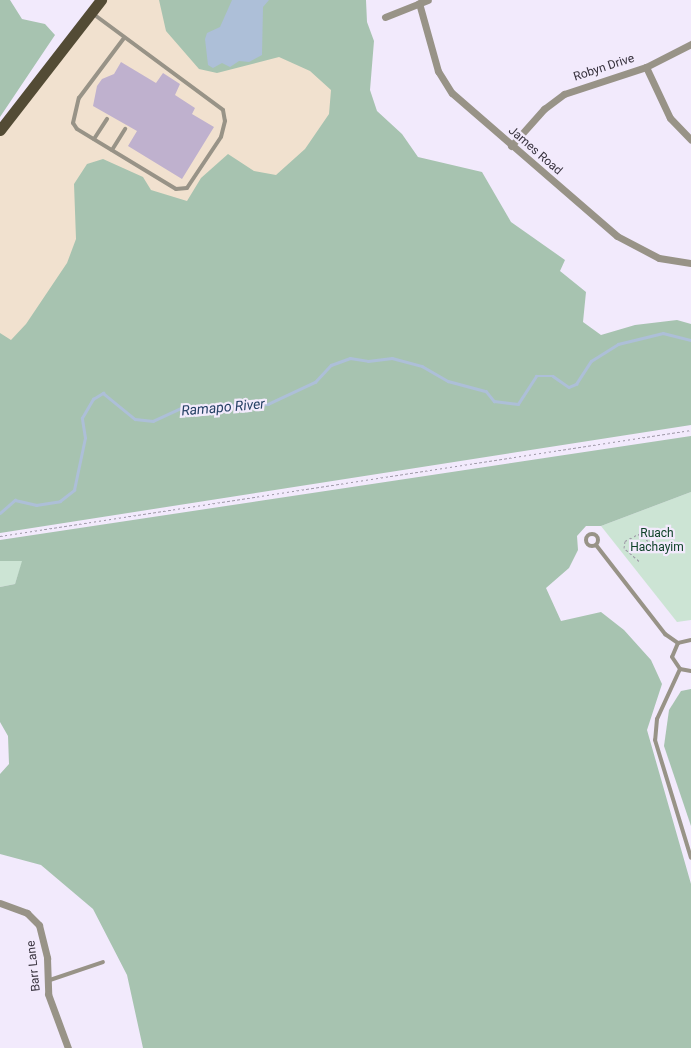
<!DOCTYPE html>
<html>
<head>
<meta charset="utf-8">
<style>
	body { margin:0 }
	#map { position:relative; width:691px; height:1048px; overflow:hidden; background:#f2eafc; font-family:Roboto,sans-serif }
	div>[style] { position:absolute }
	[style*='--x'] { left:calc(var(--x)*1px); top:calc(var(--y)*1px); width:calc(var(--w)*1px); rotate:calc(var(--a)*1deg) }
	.commercial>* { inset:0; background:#f1e1cf }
	.green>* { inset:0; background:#cce4d4 }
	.forest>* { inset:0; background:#a7c3b0 }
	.water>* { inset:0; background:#adbfd8 }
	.stream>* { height:2.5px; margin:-1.25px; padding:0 1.25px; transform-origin:1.25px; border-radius:1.25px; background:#adbfd8 }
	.building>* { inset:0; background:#bfb1ce }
	.path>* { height:1px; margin-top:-0.5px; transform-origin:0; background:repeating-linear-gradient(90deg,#9e98a7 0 2.5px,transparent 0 5px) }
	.service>* { height:4px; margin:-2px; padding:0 2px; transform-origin:2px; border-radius:2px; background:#989387 }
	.service>.ring { margin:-2px; padding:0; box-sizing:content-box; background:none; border:4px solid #989387; border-radius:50% }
	.minor>* { height:7px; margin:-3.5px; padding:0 3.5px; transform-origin:3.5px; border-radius:3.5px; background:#989387 }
	.primary>* { height:11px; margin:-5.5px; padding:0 5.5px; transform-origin:5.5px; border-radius:5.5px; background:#534b35 }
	span { translate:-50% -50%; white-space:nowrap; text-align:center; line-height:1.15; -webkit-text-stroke:4.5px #f2eafc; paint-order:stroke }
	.street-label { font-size:12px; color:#37323d }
	.park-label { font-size:12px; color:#0e4127 }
	.water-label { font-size:14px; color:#264165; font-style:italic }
</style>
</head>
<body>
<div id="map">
	<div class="commercial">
		<div style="clip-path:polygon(101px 0,302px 0,358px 94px,257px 260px,26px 354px,0 338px,0 128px)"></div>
	</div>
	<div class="green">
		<div style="clip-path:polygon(691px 492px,691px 620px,677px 622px,601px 526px)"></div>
		<div style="clip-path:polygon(23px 560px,15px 584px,0 587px,0 561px)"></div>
	</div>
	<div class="forest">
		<div style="clip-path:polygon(0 0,10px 0,22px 19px,45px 24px,55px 35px,0 117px)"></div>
		<div style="clip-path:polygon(159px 0,366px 0,367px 22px,374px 41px,370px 90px,377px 111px,402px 134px,418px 157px,482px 172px,511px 222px,565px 260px,560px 271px,586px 292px,583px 322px,601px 335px,635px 325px,677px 320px,691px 324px,691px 425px,0 533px,0 333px,11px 340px,26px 324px,67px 263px,76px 239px,74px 184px,87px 164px,103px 159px,143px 177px,151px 190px,187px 201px,201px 178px,228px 154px,254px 171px,276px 175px,305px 149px,329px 114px,331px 90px,310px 71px,279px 57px,217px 73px,199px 69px,166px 31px)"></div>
		<div style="clip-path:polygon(691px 436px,691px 492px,601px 526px,586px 526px,577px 536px,578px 550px,569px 568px,546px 588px,561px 621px,601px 612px,624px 630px,651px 660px,662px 684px,647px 730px,691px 884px,691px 1048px,143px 1048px,127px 975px,93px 909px,41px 865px,0 854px,0 774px,9px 764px,8px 736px,0 722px,0 587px,15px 584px,22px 561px,0 561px,0 540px)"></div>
		<div style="clip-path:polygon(691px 689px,691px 826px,664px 746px,669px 710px,681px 691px)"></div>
	</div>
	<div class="water">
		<div style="clip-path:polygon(232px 0,269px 0,263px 7px,262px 55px,249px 62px,239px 61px,230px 67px,222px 63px,213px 68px,208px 65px,205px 39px,207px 33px,220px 27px)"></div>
	</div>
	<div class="stream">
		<div style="--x:0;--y:513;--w:20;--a:-41"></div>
		<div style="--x:15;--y:500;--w:22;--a:13"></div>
		<div style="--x:36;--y:505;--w:24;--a:-9"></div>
		<div style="--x:60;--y:501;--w:18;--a:-38"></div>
		<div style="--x:74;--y:490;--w:53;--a:-78.1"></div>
		<div style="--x:85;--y:438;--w:20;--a:-99"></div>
		<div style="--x:82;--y:418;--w:22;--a:-60"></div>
		<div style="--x:93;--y:399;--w:12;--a:-31"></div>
		<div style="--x:103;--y:393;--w:41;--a:39.1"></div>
		<div style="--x:135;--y:419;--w:18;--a:6"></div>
		<div style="--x:153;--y:421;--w:33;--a:-25"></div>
		<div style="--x:183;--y:407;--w:85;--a:-2"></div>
		<div style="--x:268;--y:404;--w:52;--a:-25.1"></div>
		<div style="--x:315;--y:382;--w:23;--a:-47"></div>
		<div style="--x:331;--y:365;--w:20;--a:-20"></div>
		<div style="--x:350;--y:358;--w:18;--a:9"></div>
		<div style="--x:368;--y:361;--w:24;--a:-7"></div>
		<div style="--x:392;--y:358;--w:31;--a:15"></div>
		<div style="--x:422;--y:366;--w:30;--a:30"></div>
		<div style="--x:448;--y:381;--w:39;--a:15"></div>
		<div style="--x:486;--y:391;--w:13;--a:51"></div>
		<div style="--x:494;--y:401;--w:24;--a:7"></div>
		<div style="--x:518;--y:404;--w:33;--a:-57"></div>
		<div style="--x:536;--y:376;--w:17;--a:0"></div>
		<div style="--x:553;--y:376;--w:19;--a:35"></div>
		<div style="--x:569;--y:387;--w:8;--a:-23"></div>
		<div style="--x:576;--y:384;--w:27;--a:-57"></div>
		<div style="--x:591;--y:361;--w:32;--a:-32"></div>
		<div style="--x:618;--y:344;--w:46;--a:-13.7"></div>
		<div style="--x:663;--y:333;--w:29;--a:14"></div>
	</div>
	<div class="building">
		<div style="clip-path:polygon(121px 62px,156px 83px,163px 73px,180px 84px,175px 95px,195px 108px,192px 114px,214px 127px,182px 179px,128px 146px,137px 131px,93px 106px,97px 86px,102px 79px,114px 74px)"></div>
	</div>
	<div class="path">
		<div style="--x:0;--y:536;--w:699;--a:-8.72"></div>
		<div style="--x:639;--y:561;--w:20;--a:-139"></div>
		<div style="--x:624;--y:548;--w:7;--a:-82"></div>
		<div style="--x:625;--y:541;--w:15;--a:-28"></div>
		<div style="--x:638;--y:534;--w:14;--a:34"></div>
	</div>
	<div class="service">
		<div style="--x:92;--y:13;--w:163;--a:36.5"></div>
		<div style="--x:223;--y:110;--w:11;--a:80"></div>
		<div style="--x:225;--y:121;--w:16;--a:104"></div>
		<div style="--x:221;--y:137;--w:61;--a:123.7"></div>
		<div style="--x:187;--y:188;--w:11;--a:175"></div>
		<div style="--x:176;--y:189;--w:116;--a:-148.8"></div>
		<div style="--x:77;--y:129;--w:7;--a:-124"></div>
		<div style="--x:73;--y:123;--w:26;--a:-77"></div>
		<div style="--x:79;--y:98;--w:75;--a:-53.1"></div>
		<div style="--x:94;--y:139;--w:24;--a:-57"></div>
		<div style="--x:112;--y:150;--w:25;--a:-58"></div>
		<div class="ring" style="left:586px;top:534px;width:8px;height:8px"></div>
		<div style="--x:596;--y:545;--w:113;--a:52.2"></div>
		<div style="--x:665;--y:634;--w:16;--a:35"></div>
		<div style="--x:691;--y:640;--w:13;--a:167"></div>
		<div style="--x:678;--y:643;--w:15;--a:113"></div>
		<div style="--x:672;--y:657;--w:14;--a:56"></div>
		<div style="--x:680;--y:669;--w:11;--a:10"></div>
		<div style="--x:680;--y:669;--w:55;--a:114.7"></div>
		<div style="--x:657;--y:719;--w:21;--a:95"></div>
		<div style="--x:655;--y:740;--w:123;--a:73"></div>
		<div style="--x:47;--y:981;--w:59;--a:-18.7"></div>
	</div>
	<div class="minor">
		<div style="--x:419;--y:3;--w:71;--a:74.4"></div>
		<div style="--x:438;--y:71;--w:26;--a:58"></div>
		<div style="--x:452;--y:93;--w:218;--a:40.9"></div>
		<div style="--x:617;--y:236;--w:47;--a:27.6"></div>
		<div style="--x:659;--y:258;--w:32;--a:9"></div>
		<div style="--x:385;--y:17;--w:46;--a:-21.6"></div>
		<div style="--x:646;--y:67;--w:56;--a:64.8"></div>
		<div style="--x:670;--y:118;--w:30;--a:46"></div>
		<div style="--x:511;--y:146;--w:50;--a:-48.3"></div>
		<div style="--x:544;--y:109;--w:25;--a:-37"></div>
		<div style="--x:564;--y:94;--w:86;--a:-18.2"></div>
		<div style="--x:646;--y:67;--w:51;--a:-27.1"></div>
		<div style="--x:0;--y:903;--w:29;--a:20"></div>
		<div style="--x:27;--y:913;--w:17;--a:45"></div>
		<div style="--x:39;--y:925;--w:34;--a:76"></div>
		<div style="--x:47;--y:958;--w:36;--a:88"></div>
		<div style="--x:48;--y:994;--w:58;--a:69.7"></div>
	</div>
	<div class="primary">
		<div style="--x:0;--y:130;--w:165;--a:-52.2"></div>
	</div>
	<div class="street-label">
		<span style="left:604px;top:68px;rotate:-18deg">Robyn Drive</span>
		<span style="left:535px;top:151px;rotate:41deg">James Road</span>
		<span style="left:34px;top:966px;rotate:-96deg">Barr Lane</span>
	</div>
	<div class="park-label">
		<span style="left:657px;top:541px">Ruach<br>Hachayim</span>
	</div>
	<div class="water-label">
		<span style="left:223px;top:407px;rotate:-5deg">Ramapo River</span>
	</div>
</div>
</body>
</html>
